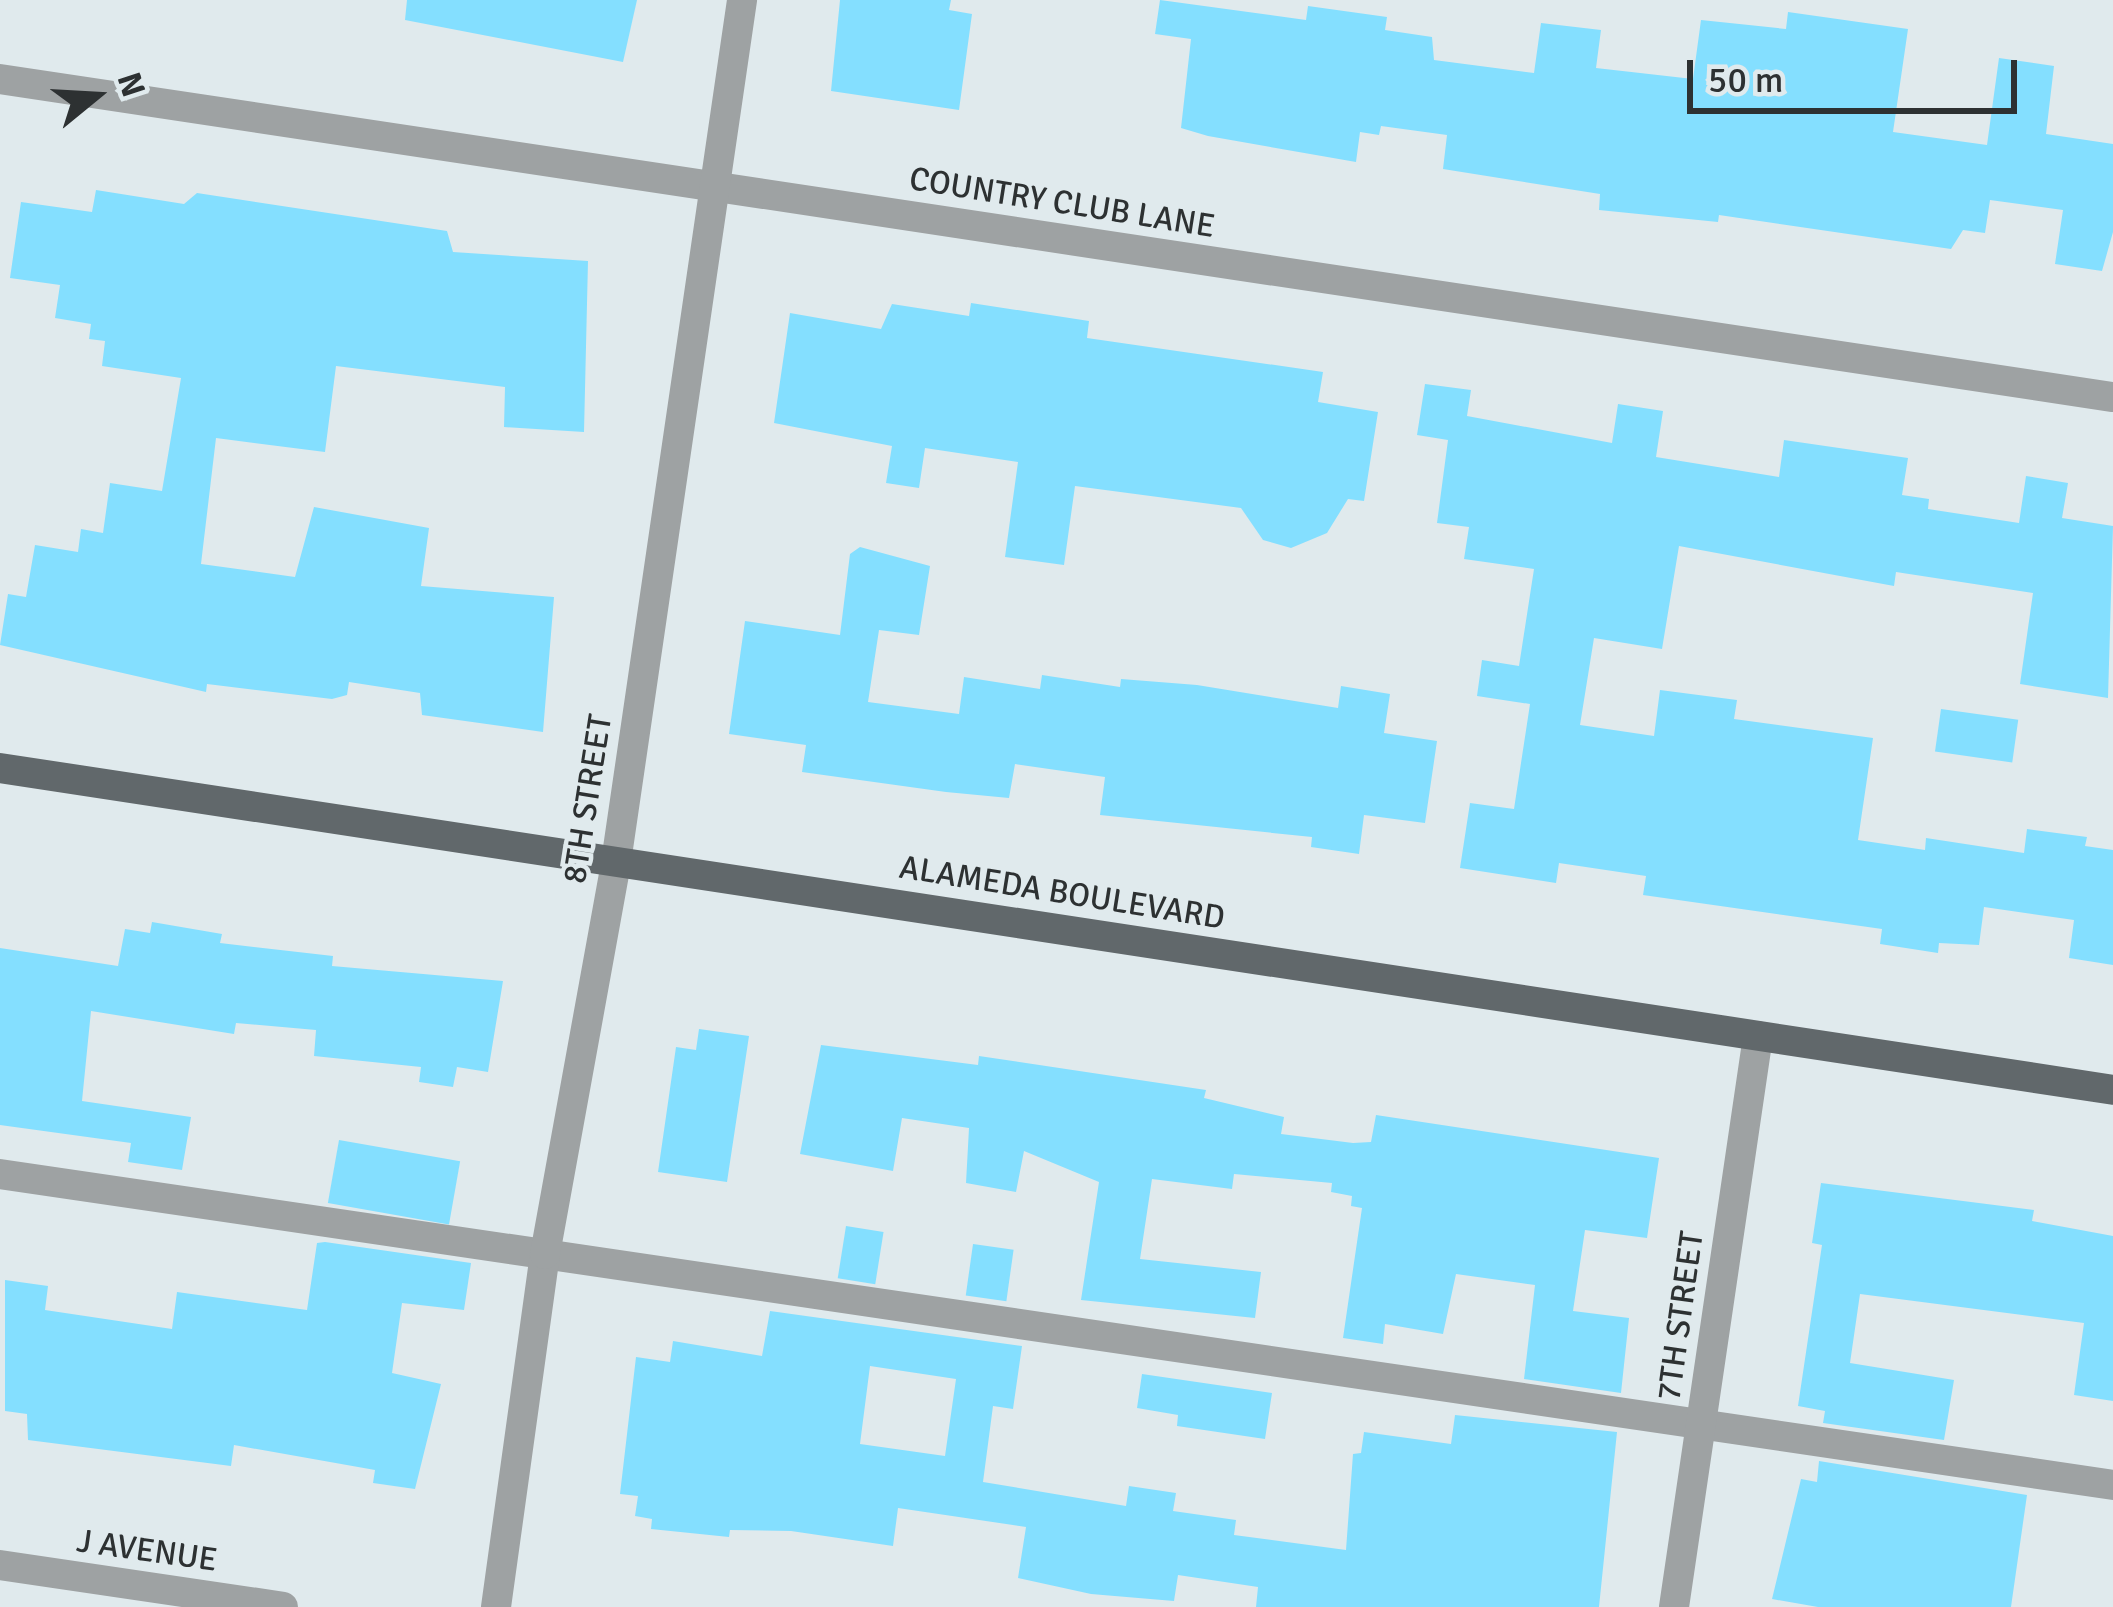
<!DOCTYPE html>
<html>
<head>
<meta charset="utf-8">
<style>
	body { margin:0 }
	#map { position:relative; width:2113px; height:1607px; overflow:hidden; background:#e0eaed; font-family:Signika,sans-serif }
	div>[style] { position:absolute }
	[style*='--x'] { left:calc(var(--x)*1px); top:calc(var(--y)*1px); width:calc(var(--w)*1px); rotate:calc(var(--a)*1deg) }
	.building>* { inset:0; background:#84dfff; transform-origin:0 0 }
	.minor>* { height:30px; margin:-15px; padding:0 15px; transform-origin:15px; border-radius:15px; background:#9ea2a3 }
	.major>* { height:30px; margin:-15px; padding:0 15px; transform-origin:15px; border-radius:15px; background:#61686b }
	span { translate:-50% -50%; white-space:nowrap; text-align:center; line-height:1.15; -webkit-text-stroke:9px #e0eaed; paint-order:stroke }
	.street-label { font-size:33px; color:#2d3132 }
	.north { position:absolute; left:36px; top:36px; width:120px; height:120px; -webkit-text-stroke:9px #e0eaed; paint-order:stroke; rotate:72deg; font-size:33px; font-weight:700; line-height:48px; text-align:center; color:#2d3132 }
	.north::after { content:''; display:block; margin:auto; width:42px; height:54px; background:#2d3132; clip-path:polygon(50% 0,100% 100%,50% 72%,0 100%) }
	.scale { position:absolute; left:1687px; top:60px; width:330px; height:54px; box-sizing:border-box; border:6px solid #2d3132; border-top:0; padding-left:15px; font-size:36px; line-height:42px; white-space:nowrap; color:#2d3132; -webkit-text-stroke:9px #e0eaed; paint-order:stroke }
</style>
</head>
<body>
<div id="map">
	<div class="building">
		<div style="clip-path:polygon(407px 0,637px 0,623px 62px,405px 20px)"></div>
		<div style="clip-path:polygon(840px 0,951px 0,949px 10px,972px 14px,959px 110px,831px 91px)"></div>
		<div style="clip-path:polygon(1160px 0,1306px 20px,1308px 6px,1387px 17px,1385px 30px,1432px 37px,1434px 60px,1534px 73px,1541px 23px,1601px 30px,1596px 68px,1693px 79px,1701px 20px,1786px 29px,1788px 12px,1908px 29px,1893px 132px,1987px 145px,1999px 58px,2054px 66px,2046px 134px,2113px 144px,2113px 232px,2102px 271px,2055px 264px,2063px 210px,1990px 200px,1985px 233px,1963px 230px,1951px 249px,1719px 215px,1718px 222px,1599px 210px,1600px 194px,1443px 169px,1447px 135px,1381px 126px,1379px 135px,1360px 132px,1356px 162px,1208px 136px,1181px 128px,1191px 39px,1155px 34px)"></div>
		<div style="clip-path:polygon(96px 190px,184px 204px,197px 193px,447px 231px,453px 252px,588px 261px,584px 432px,504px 427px,505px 387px,336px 366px,325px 452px,216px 438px,201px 564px,295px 577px,314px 507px,429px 528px,421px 586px,554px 597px,543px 732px,422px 715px,420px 693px,349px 682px,347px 695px,332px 699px,207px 684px,206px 692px,0 645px,8px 594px,26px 597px,35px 545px,78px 552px,81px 529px,103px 533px,110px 483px,162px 491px,181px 378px,102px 366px,105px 341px,89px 339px,91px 324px,55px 318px,60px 285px,10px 278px,21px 202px,92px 212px)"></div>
		<div style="clip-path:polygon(971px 303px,1089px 321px,1087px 338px,1323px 372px,1318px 402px,1378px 412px,1364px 501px,1348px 499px,1327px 533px,1291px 548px,1263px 540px,1241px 508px,1075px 486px,1064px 565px,1005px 557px,1018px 462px,925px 448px,919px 488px,886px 483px,892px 446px,774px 423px,790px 313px,881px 329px,892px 304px,969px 316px)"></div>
		<div style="clip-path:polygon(1425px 384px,1471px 390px,1467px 416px,1612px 443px,1618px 404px,1663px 411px,1656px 457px,1779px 477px,1784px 440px,1908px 458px,1902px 495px,1929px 499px,1928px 509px,2019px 523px,2026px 476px,2068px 483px,2062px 518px,2113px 526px,2108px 698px,2020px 684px,2033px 593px,1896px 572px,1894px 586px,1679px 546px,1662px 649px,1594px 638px,1580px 725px,1654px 736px,1660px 690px,1737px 700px,1734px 719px,1873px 738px,1858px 840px,1925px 850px,1926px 838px,2024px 853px,2027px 829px,2087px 837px,2085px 846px,2113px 850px,2113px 965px,2069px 958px,2074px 920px,1984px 907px,1979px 945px,1939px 943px,1938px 953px,1880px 944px,1882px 929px,1643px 895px,1646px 876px,1559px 863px,1556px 883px,1460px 868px,1470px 803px,1514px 809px,1530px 704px,1477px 696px,1482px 660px,1519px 666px,1534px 569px,1464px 559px,1469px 527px,1437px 523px,1448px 440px,1417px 435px)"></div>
		<div style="clip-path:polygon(860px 547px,930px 566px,919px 635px,879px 630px,868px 702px,959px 714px,964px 677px,1040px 689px,1042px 675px,1120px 687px,1121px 679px,1197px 685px,1338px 708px,1341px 686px,1390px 694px,1384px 733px,1437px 741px,1425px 823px,1364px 815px,1359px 854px,1311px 847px,1312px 837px,1100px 815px,1105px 777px,1015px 764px,1009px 798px,946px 792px,802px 772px,806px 745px,729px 734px,745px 621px,840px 635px,850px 554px)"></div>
		<div style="left:1941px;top:709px;width:78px;height:43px;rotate:8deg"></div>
		<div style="clip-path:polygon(152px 922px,222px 934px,220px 943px,333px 956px,332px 966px,503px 981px,488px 1072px,457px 1067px,453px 1087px,419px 1082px,421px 1067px,314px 1056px,316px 1030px,236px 1023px,234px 1034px,91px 1011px,82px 1101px,191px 1117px,182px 1170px,128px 1162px,131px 1143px,0 1125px,0 948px,118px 966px,125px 929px,150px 933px)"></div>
		<div style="clip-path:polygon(699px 1029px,749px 1036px,727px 1182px,658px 1172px,676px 1047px,696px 1050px)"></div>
		<div style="clip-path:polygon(821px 1045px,978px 1065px,979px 1056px,1206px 1090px,1204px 1098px,1284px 1117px,1281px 1134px,1353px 1143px,1371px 1142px,1376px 1115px,1659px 1158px,1647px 1238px,1585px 1230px,1573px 1311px,1629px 1318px,1621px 1393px,1524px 1379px,1535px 1285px,1456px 1274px,1443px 1334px,1385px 1324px,1383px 1344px,1343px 1338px,1362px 1208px,1351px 1206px,1352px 1196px,1331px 1192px,1332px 1183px,1234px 1174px,1232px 1189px,1152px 1179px,1140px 1259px,1261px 1272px,1255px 1318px,1081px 1300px,1099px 1182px,1024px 1151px,1016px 1192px,966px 1183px,969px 1128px,902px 1118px,893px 1171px,800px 1154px)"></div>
		<div style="left:339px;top:1140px;width:123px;height:64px;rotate:10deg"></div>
		<div style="clip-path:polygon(1821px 1183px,2034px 1210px,2032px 1221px,2113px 1236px,2113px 1401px,2074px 1395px,2084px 1323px,1860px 1294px,1850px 1363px,1954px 1380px,1944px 1440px,1823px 1423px,1825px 1411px,1798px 1406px,1822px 1245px,1812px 1243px)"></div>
		<div style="left:846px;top:1226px;width:38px;height:53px;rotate:9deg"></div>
		<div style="clip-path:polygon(325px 1242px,471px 1263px,464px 1310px,402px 1303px,392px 1373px,441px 1384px,415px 1489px,373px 1483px,375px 1470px,234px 1445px,231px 1466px,28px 1440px,27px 1414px,5px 1411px,5px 1280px,48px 1286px,45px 1310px,172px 1329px,177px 1292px,307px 1310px,317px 1243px)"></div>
		<div style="left:973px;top:1244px;width:41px;height:52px;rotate:8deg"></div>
		<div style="clip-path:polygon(evenodd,770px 1311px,1022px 1346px,1013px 1409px,993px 1406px,983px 1482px,1126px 1506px,1129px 1486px,1176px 1493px,1173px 1511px,1236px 1520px,1234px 1535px,1346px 1550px,1353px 1454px,1361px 1453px,1364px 1432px,1451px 1444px,1455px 1415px,1617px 1432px,1599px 1607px,1256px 1607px,1258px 1587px,1178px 1575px,1174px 1601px,1091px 1594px,1018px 1578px,1026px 1527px,898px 1508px,893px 1546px,791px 1531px,730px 1530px,729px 1537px,651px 1529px,652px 1519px,635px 1516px,638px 1496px,620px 1494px,636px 1357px,670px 1362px,673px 1341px,762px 1356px,770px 1311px,870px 1366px,956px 1379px,945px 1456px,860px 1444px,870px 1366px)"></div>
		<div style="clip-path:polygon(1142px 1374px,1272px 1393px,1265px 1439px,1177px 1426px,1178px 1415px,1137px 1408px)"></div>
		<div style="clip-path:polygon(1819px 1461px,2027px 1495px,2011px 1607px,1818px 1607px,1772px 1599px,1801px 1479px,1817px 1482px)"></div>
	</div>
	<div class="minor">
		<div style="--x:0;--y:79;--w:2137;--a:8.56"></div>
		<div style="--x:0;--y:1174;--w:2136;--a:8.37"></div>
		<div style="--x:0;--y:1565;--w:286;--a:8.4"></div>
		<div style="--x:496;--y:1607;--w:356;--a:-82.1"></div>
		<div style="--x:545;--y:1254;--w:398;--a:-79.7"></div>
		<div style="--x:616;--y:862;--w:871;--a:-81.68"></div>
		<div style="--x:1674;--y:1607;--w:577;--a:-81.63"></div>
	</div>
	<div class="major">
		<div style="--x:0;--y:768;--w:2137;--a:8.66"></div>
	</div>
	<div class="street-label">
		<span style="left:1062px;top:203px;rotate:9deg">COUNTRY CLUB LANE</span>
		<span style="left:588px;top:799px;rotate:-81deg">8TH STREET</span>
		<span style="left:1062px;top:893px;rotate:9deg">ALAMEDA BOULEVARD</span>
		<span style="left:1681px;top:1316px;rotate:-82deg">7TH STREET</span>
		<span style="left:147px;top:1551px;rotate:8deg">J AVENUE</span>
	</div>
	<div class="north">N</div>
	<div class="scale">50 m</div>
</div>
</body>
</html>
